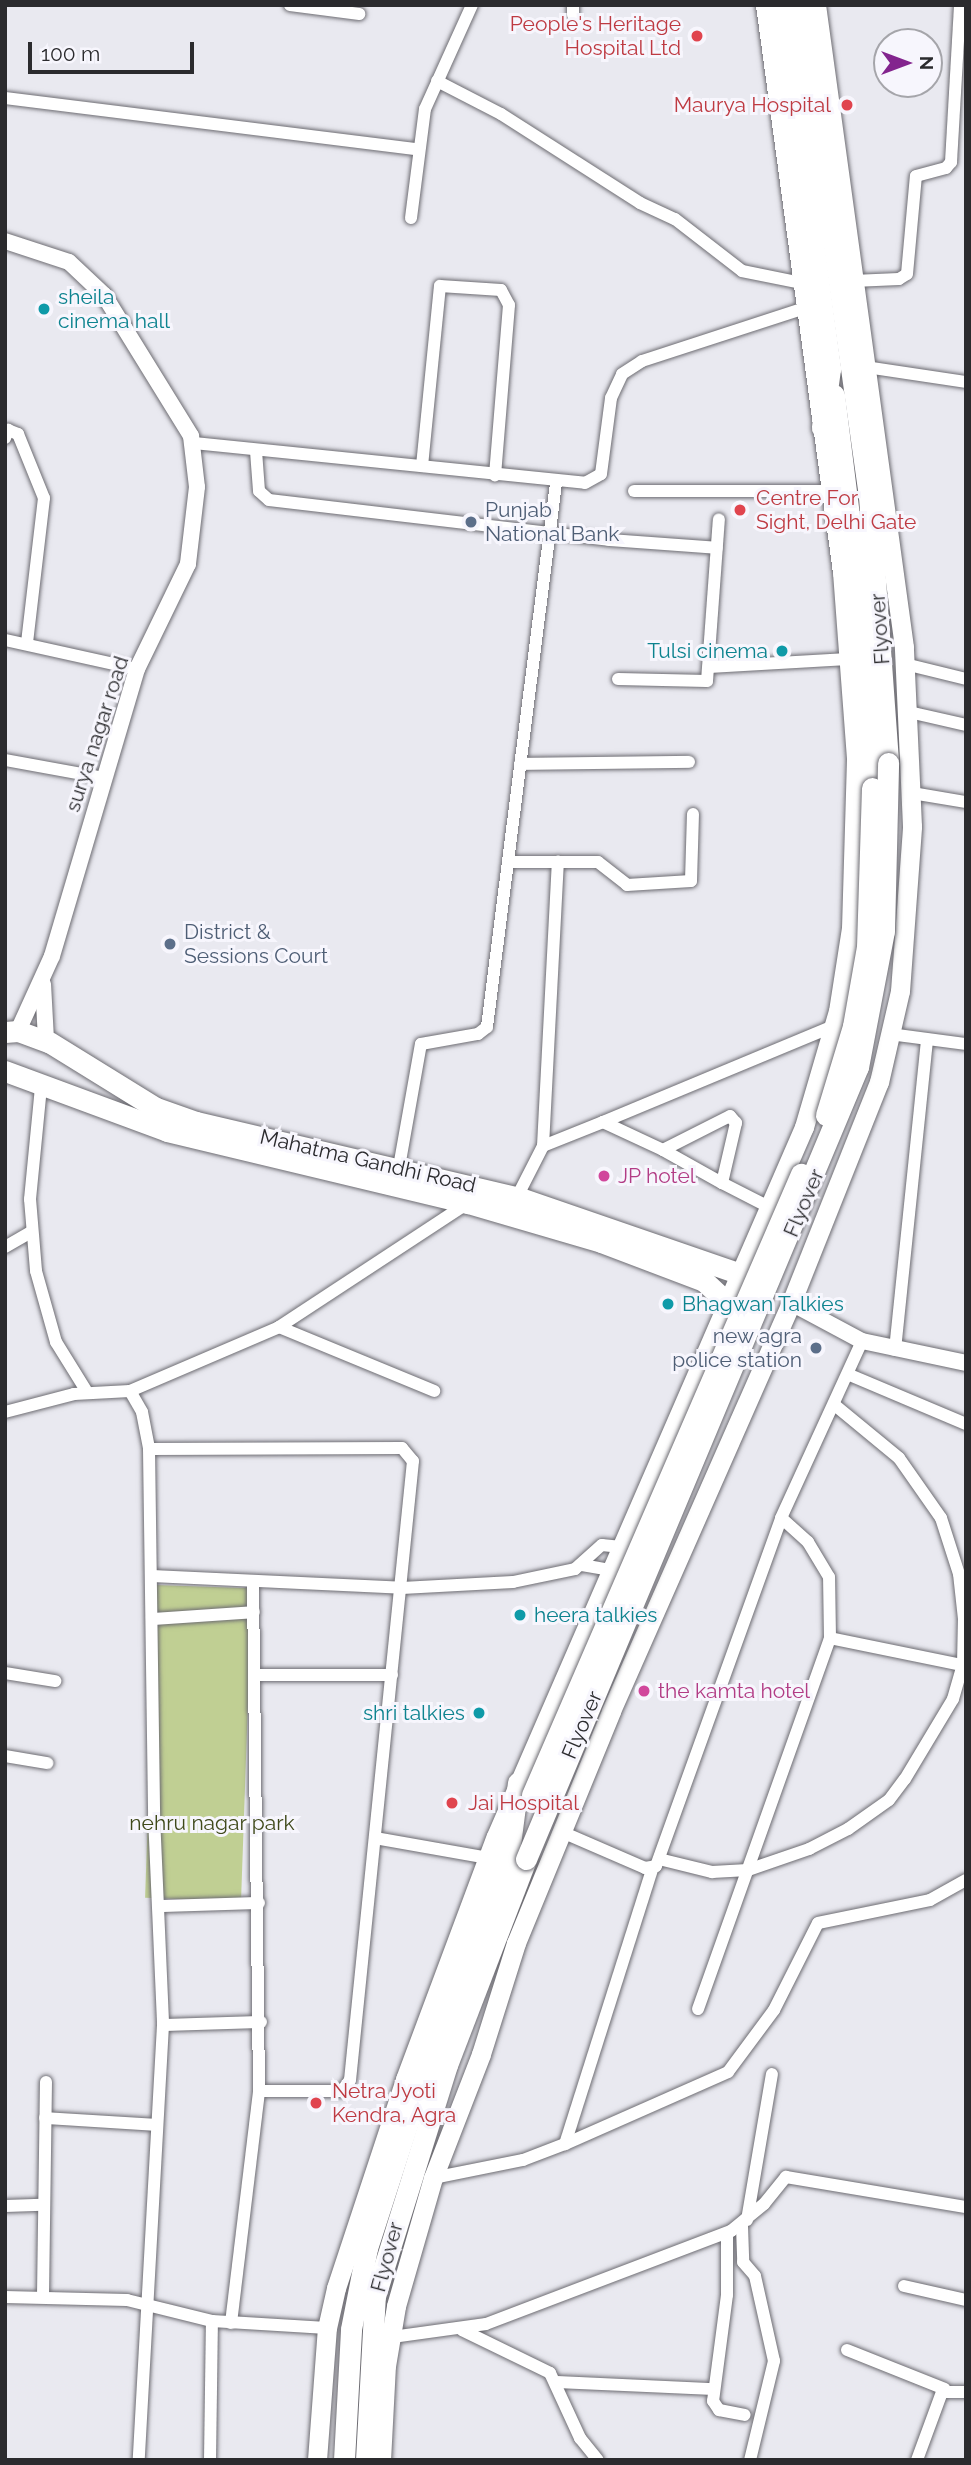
<!DOCTYPE html>
<html>
<head>
<meta charset="utf-8">
<style>
	body { margin:0 }
	#map { position:relative; width:971px; height:2465px; overflow:hidden; background:#e9e9f0; font-family:Raleway,sans-serif }
	div>[style] { position:absolute }
	[style*='--x'] { left:calc(var(--x)*1px); top:calc(var(--y)*1px); width:calc(var(--w)*1px); rotate:calc(var(--a)*1deg) }
	.green>* { inset:0; background:#c0cf93; transform-origin:0 0 }
	.roads { filter:drop-shadow(0 0 2px #6d6c72) drop-shadow(0 0 2px #6d6c72) }
	.minor>* { height:12px; margin:-6px; padding:0 6px; transform-origin:6px; border-radius:6px; background:#fff }
	.tertiary>* { height:16px; margin:-8px; padding:0 8px; transform-origin:8px; border-radius:8px; background:#fff }
	.primary>* { height:19px; margin:-9.5px; padding:0 9.5px; transform-origin:9.5px; border-radius:9.5px; background:#fff }
	.trunk>* { height:21px; margin:-10.5px; padding:0 10.5px; transform-origin:10.5px; border-radius:10.5px; background:#fff }
	.bridges { filter:drop-shadow(0 0 2px #6d6c72) drop-shadow(0 0 2px #6d6c72) }
	.trunk-bridge>* { height:21px; margin:-10.5px; padding:0 10.5px; transform-origin:10.5px; border-radius:10.5px; background:#fff }
	.dots>* { width:19px; height:19px; translate:-50% -50%; box-sizing:border-box; border:4px solid #f7f6fd; border-radius:50% }
	span { translate:-50% -50%; white-space:nowrap; text-align:center; line-height:1.15; -webkit-text-stroke:6px #f7f6fd; paint-order:stroke }
	.health-label { font-size:21px; color:#be3a42 }
	.right { translate:-100% -50%; text-align:right }
	.left { translate:0 -50%; text-align:left }
	.culture-label { font-size:21px; color:#0d838f }
	.service-label { font-size:21px; color:#4e5e75 }
	.street-label { font-size:21px; color:#2b2b2e }
	.hotel-label { font-size:21px; color:#b23c85 }
	.park-label { font-size:21px; color:#3f491a }
	.frame { position:absolute; inset:0; border:7px solid #2b2b2e; pointer-events:none }
	.north { position:absolute; left:873px; top:28px; width:70px; height:70px; box-sizing:border-box; background:#f7f6fd; border:2px solid #a5a5aa; border-radius:50%; rotate:90deg; font-size:19px; font-weight:700; line-height:28px; text-align:center; color:#2b2b2e }
	.north::after { content:''; display:block; margin:auto; width:24px; height:32px; background:#83248e; clip-path:polygon(50% 0,100% 100%,50% 72%,0 100%) }
	.scale { position:absolute; left:28px; top:42px; width:166px; height:32px; box-sizing:border-box; border:4px solid #2b2b2e; border-top:0; padding-left:9px; font-size:21px; line-height:24px; white-space:nowrap; color:#2b2b2e; -webkit-text-stroke:5px #f7f6fd; paint-order:stroke }
</style>
</head>
<body>
<div id="map">
	<div class="green">
		<div style="left:156px;top:1585px;width:96px;height:313px;rotate:2deg"></div>
	</div>
	<div class="roads">
		<div class="minor">
			<div style="--x:290;--y:5;--w:70;--a:7.4"></div>
			<div style="--x:573;--y:15;--w:10;--a:-90"></div>
			<div style="--x:437;--y:81;--w:72;--a:27.3"></div>
			<div style="--x:501;--y:114;--w:165;--a:32.6"></div>
			<div style="--x:640;--y:203;--w:38;--a:25"></div>
			<div style="--x:675;--y:219;--w:85;--a:37.8"></div>
			<div style="--x:742;--y:271;--w:60;--a:11.5"></div>
			<div style="--x:5;--y:98;--w:415;--a:7.1"></div>
			<div style="--x:411;--y:218;--w:110;--a:-82.7"></div>
			<div style="--x:425;--y:109;--w:114;--a:-65.7"></div>
			<div style="--x:853;--y:281;--w:46;--a:-2.5"></div>
			<div style="--x:899;--y:279;--w:9;--a:-32"></div>
			<div style="--x:907;--y:274;--w:98;--a:-84.8"></div>
			<div style="--x:916;--y:176;--w:31;--a:-15"></div>
			<div style="--x:946;--y:168;--w:8;--a:-50"></div>
			<div style="--x:951;--y:162;--w:157;--a:-86.7"></div>
			<div style="--x:866;--y:367;--w:101;--a:8.5"></div>
			<div style="--x:5;--y:438;--w:9;--a:-69"></div>
			<div style="--x:8;--y:430;--w:11;--a:22"></div>
			<div style="--x:18;--y:434;--w:69;--a:67.9"></div>
			<div style="--x:44;--y:498;--w:146;--a:96.7"></div>
			<div style="--x:194;--y:443;--w:393;--a:5.8"></div>
			<div style="--x:585;--y:483;--w:18;--a:-29"></div>
			<div style="--x:601;--y:474;--w:77;--a:-82.5"></div>
			<div style="--x:611;--y:398;--w:26;--a:-65"></div>
			<div style="--x:622;--y:374;--w:24;--a:-33"></div>
			<div style="--x:642;--y:361;--w:171;--a:-18"></div>
			<div style="--x:256;--y:451;--w:40;--a:85.7"></div>
			<div style="--x:259;--y:491;--w:13;--a:42"></div>
			<div style="--x:269;--y:500;--w:342;--a:6.7"></div>
			<div style="--x:609;--y:540;--w:108;--a:4.2"></div>
			<div style="--x:422;--y:466;--w:181;--a:-84.3"></div>
			<div style="--x:440;--y:286;--w:61;--a:3.8"></div>
			<div style="--x:501;--y:290;--w:17;--a:62"></div>
			<div style="--x:509;--y:305;--w:171;--a:94.7"></div>
			<div style="--x:634;--y:491;--w:197;--a:0"></div>
			<div style="--x:5;--y:640;--w:135;--a:12.4"></div>
			<div style="--x:905;--y:664;--w:63;--a:13.8"></div>
			<div style="--x:709;--y:667;--w:139;--a:-3.3"></div>
			<div style="--x:618;--y:679;--w:89;--a:1.3"></div>
			<div style="--x:707;--y:681;--w:162;--a:-85.8"></div>
			<div style="--x:909;--y:712;--w:58;--a:12.8"></div>
			<div style="--x:5;--y:760;--w:101;--a:10.3"></div>
			<div style="--x:520;--y:764;--w:169;--a:-0.7"></div>
			<div style="--x:912;--y:793;--w:55;--a:9.5"></div>
			<div style="--x:509;--y:862;--w:89;--a:0"></div>
			<div style="--x:598;--y:862;--w:37;--a:38"></div>
			<div style="--x:627;--y:885;--w:64;--a:-3.6"></div>
			<div style="--x:691;--y:881;--w:67;--a:-88.3"></div>
			<div style="--x:890;--y:1034;--w:77;--a:7.5"></div>
			<div style="--x:41;--y:1087;--w:113;--a:95.6"></div>
			<div style="--x:30;--y:1199;--w:72;--a:85.2"></div>
			<div style="--x:36;--y:1271;--w:74;--a:74.3"></div>
			<div style="--x:56;--y:1342;--w:59;--a:58.2"></div>
			<div style="--x:603;--y:1122;--w:250;--a:-22.6"></div>
			<div style="--x:543;--y:1146;--w:285;--a:-87"></div>
			<div style="--x:399;--y:1167;--w:125;--a:-79.9"></div>
			<div style="--x:421;--y:1044;--w:58;--a:-10"></div>
			<div style="--x:478;--y:1034;--w:11;--a:-38"></div>
			<div style="--x:487;--y:1027;--w:548;--a:-82.77"></div>
			<div style="--x:722;--y:1183;--w:62;--a:-76.9"></div>
			<div style="--x:736;--y:1123;--w:9;--a:-131"></div>
			<div style="--x:730;--y:1116;--w:75;--a:153.1"></div>
			<div style="--x:663;--y:1150;--w:68;--a:29.2"></div>
			<div style="--x:722;--y:1183;--w:53;--a:27.1"></div>
			<div style="--x:517;--y:1197;--w:57;--a:-63"></div>
			<div style="--x:543;--y:1146;--w:65;--a:-21.8"></div>
			<div style="--x:603;--y:1122;--w:66;--a:25"></div>
			<div style="--x:5;--y:1247;--w:30;--a:-30"></div>
			<div style="--x:279;--y:1327;--w:168;--a:22.4"></div>
			<div style="--x:895;--y:1350;--w:312;--a:-84.1"></div>
			<div style="--x:850;--y:1375;--w:126;--a:22.9"></div>
			<div style="--x:130;--y:1391;--w:162;--a:-23.2"></div>
			<div style="--x:279;--y:1327;--w:226;--a:-33.3"></div>
			<div style="--x:5;--y:1412;--w:71;--a:-14.6"></div>
			<div style="--x:74;--y:1394;--w:56;--a:-3.1"></div>
			<div style="--x:130;--y:1391;--w:24;--a:60"></div>
			<div style="--x:142;--y:1412;--w:38;--a:79"></div>
			<div style="--x:149;--y:1449;--w:367;--a:89.2"></div>
			<div style="--x:154;--y:1816;--w:209;--a:87.5"></div>
			<div style="--x:163;--y:2025;--w:436;--a:93.2"></div>
			<div style="--x:149;--y:1449;--w:253;--a:-0.2"></div>
			<div style="--x:402;--y:1448;--w:17;--a:50"></div>
			<div style="--x:413;--y:1461;--w:622;--a:95.81"></div>
			<div style="--x:350;--y:2080;--w:14;--a:126"></div>
			<div style="--x:342;--y:2091;--w:83;--a:180"></div>
			<div style="--x:582;--y:1565;--w:28;--a:10"></div>
			<div style="--x:152;--y:1576;--w:250;--a:2.7"></div>
			<div style="--x:402;--y:1588;--w:111;--a:-3.1"></div>
			<div style="--x:513;--y:1582;--w:63;--a:-11.8"></div>
			<div style="--x:575;--y:1569;--w:36;--a:-42"></div>
			<div style="--x:602;--y:1545;--w:19;--a:6"></div>
			<div style="--x:152;--y:1619;--w:102;--a:-3.9"></div>
			<div style="--x:830;--y:1638;--w:139;--a:11.6"></div>
			<div style="--x:5;--y:1673;--w:51;--a:9.1"></div>
			<div style="--x:255;--y:1675;--w:137;--a:0"></div>
			<div style="--x:5;--y:1756;--w:43;--a:9.5"></div>
			<div style="--x:562;--y:1832;--w:90;--a:23.4"></div>
			<div style="--x:645;--y:1868;--w:11;--a:-10"></div>
			<div style="--x:656;--y:1866;--w:370;--a:-70.2"></div>
			<div style="--x:781;--y:1518;--w:195;--a:-65.4"></div>
			<div style="--x:375;--y:1838;--w:115;--a:10"></div>
			<div style="--x:659;--y:1859;--w:55;--a:13.8"></div>
			<div style="--x:712;--y:1872;--w:36;--a:-3"></div>
			<div style="--x:748;--y:1870;--w:65;--a:-19"></div>
			<div style="--x:809;--y:1849;--w:44;--a:-27.1"></div>
			<div style="--x:848;--y:1829;--w:50;--a:-35.3"></div>
			<div style="--x:889;--y:1800;--w:26;--a:-53"></div>
			<div style="--x:905;--y:1779;--w:93;--a:-59"></div>
			<div style="--x:953;--y:1699;--w:35;--a:-74"></div>
			<div style="--x:963;--y:1665;--w:46;--a:-88.8"></div>
			<div style="--x:964;--y:1619;--w:45;--a:-96.3"></div>
			<div style="--x:959;--y:1574;--w:59;--a:-107.8"></div>
			<div style="--x:941;--y:1518;--w:73;--a:-125"></div>
			<div style="--x:899;--y:1458;--w:82;--a:-140.5"></div>
			<div style="--x:161;--y:1906;--w:98;--a:-1.8"></div>
			<div style="--x:698;--y:2009;--w:394;--a:-70.4"></div>
			<div style="--x:830;--y:1638;--w:61;--a:-90.9"></div>
			<div style="--x:829;--y:1577;--w:41;--a:-121"></div>
			<div style="--x:808;--y:1542;--w:36;--a:-138"></div>
			<div style="--x:163;--y:2025;--w:98;--a:-1.8"></div>
			<div style="--x:45;--y:2118;--w:111;--a:3.6"></div>
			<div style="--x:565;--y:2144;--w:178;--a:-23.8"></div>
			<div style="--x:728;--y:2072;--w:77;--a:-53.4"></div>
			<div style="--x:774;--y:2010;--w:97;--a:-63.2"></div>
			<div style="--x:818;--y:1923;--w:114;--a:-11.6"></div>
			<div style="--x:930;--y:1900;--w:41;--a:-29.1"></div>
			<div style="--x:433;--y:2178;--w:92;--a:-11.3"></div>
			<div style="--x:523;--y:2160;--w:45;--a:-20.9"></div>
			<div style="--x:565;--y:2144;--w:288;--a:-72.4"></div>
			<div style="--x:5;--y:2206;--w:37;--a:-2"></div>
			<div style="--x:747;--y:2220;--w:148;--a:-80.3"></div>
			<div style="--x:742;--y:2226;--w:36;--a:88"></div>
			<div style="--x:743;--y:2262;--w:18;--a:49"></div>
			<div style="--x:755;--y:2276;--w:87;--a:77.4"></div>
			<div style="--x:774;--y:2361;--w:102;--a:103.6"></div>
			<div style="--x:727;--y:2233;--w:62;--a:90"></div>
			<div style="--x:727;--y:2295;--w:107;--a:97.5"></div>
			<div style="--x:713;--y:2401;--w:11;--a:56"></div>
			<div style="--x:719;--y:2410;--w:26;--a:11"></div>
			<div style="--x:904;--y:2286;--w:64;--a:12.7"></div>
			<div style="--x:43;--y:2296;--w:214;--a:-89.2"></div>
			<div style="--x:5;--y:2297;--w:122;--a:1.4"></div>
			<div style="--x:127;--y:2300;--w:88;--a:13.9"></div>
			<div style="--x:212;--y:2321;--w:115;--a:3.5"></div>
			<div style="--x:231;--y:2323;--w:234;--a:-83.1"></div>
			<div style="--x:259;--y:2091;--w:509;--a:-90.68"></div>
			<div style="--x:462;--y:2330;--w:98;--a:26"></div>
			<div style="--x:550;--y:2373;--w:72;--a:65.2"></div>
			<div style="--x:580;--y:2438;--w:28;--a:51"></div>
			<div style="--x:385;--y:2338;--w:102;--a:-7.9"></div>
			<div style="--x:486;--y:2324;--w:262;--a:-20.8"></div>
			<div style="--x:731;--y:2231;--w:43;--a:-39.3"></div>
			<div style="--x:764;--y:2204;--w:35;--a:-51"></div>
			<div style="--x:786;--y:2177;--w:182;--a:9.5"></div>
			<div style="--x:847;--y:2350;--w:105;--a:21.7"></div>
			<div style="--x:557;--y:2382;--w:157;--a:2.6"></div>
			<div style="--x:210;--y:2460;--w:139;--a:-89.2"></div>
			<div style="--x:917;--y:2460;--w:72;--a:-69.8"></div>
			<div style="--x:942;--y:2392;--w:24;--a:0"></div>
		</div>
		<div class="tertiary">
			<div style="--x:5;--y:241;--w:67;--a:18.2"></div>
			<div style="--x:69;--y:262;--w:48;--a:43.3"></div>
			<div style="--x:104;--y:295;--w:166;--a:58.3"></div>
			<div style="--x:191;--y:436;--w:51;--a:83.3"></div>
			<div style="--x:197;--y:487;--w:78;--a:96.7"></div>
			<div style="--x:188;--y:564;--w:117;--a:115.9"></div>
			<div style="--x:137;--y:669;--w:299;--a:106.5"></div>
			<div style="--x:52;--y:956;--w:82;--a:114.4"></div>
			<div style="--x:43;--y:984;--w:56;--a:86.9"></div>
			<div style="--x:791;--y:1303;--w:81;--a:28.2"></div>
			<div style="--x:862;--y:1341;--w:106;--a:11.9"></div>
		</div>
		<div class="primary">
			<div style="--x:317;--y:2460;--w:132;--a:-85.7"></div>
			<div style="--x:327;--y:2328;--w:41;--a:-77.3"></div>
			<div style="--x:336;--y:2288;--w:220;--a:-71.7"></div>
			<div style="--x:405;--y:2079;--w:259;--a:-69.5"></div>
			<div style="--x:496;--y:1836;--w:773;--a:-66.52"></div>
			<div style="--x:804;--y:1127;--w:121;--a:-73.7"></div>
			<div style="--x:838;--y:1011;--w:84;--a:-81.1"></div>
			<div style="--x:851;--y:928;--w:170;--a:-88.3"></div>
			<div style="--x:856;--y:758;--w:187;--a:-94.3"></div>
			<div style="--x:842;--y:572;--w:572;--a:-97.73"></div>
			<div style="--x:381;--y:2460;--w:94;--a:-87"></div>
			<div style="--x:386;--y:2366;--w:61;--a:-80.5"></div>
			<div style="--x:396;--y:2306;--w:133;--a:-73.9"></div>
			<div style="--x:433;--y:2178;--w:133;--a:-68.8"></div>
			<div style="--x:481;--y:2054;--w:116;--a:-72.5"></div>
			<div style="--x:516;--y:1943;--w:251;--a:-67.7"></div>
			<div style="--x:611;--y:1711;--w:446;--a:-66.2"></div>
			<div style="--x:791;--y:1303;--w:238;--a:-68.3"></div>
			<div style="--x:879;--y:1082;--w:93;--a:-77"></div>
			<div style="--x:900;--y:991;--w:165;--a:-85.8"></div>
			<div style="--x:912;--y:826;--w:179;--a:-92.6"></div>
			<div style="--x:904;--y:647;--w:648;--a:-97.8"></div>
		</div>
		<div class="trunk">
			<div style="--x:781;--y:5;--w:367;--a:82.3"></div>
			<div style="--x:830;--y:369;--w:59;--a:97.9"></div>
			<div style="--x:800;--y:5;--w:496;--a:82"></div>
			<div style="--x:869;--y:496;--w:268;--a:85.9"></div>
			<div style="--x:834;--y:395;--w:170;--a:82.9"></div>
			<div style="--x:855;--y:564;--w:225;--a:85.7"></div>
			<div style="--x:5;--y:1032;--w:13;--a:-4"></div>
			<div style="--x:18;--y:1031;--w:33;--a:20"></div>
			<div style="--x:49;--y:1042;--w:126;--a:31.7"></div>
			<div style="--x:156;--y:1108;--w:42;--a:19.3"></div>
			<div style="--x:196;--y:1122;--w:330;--a:13.2"></div>
			<div style="--x:517;--y:1197;--w:237;--a:19"></div>
			<div style="--x:5;--y:1071;--w:173;--a:20.3"></div>
			<div style="--x:167;--y:1131;--w:309;--a:13.5"></div>
			<div style="--x:468;--y:1203;--w:139;--a:16.3"></div>
			<div style="--x:601;--y:1242;--w:110;--a:20.7"></div>
			<div style="--x:704;--y:1281;--w:33;--a:43"></div>
			<div style="--x:344;--y:2460;--w:131;--a:-86.9"></div>
			<div style="--x:351;--y:2329;--w:83;--a:-78.8"></div>
			<div style="--x:367;--y:2248;--w:139;--a:-72"></div>
			<div style="--x:410;--y:2116;--w:281;--a:-69.4"></div>
			<div style="--x:509;--y:1853;--w:71;--a:-82.7"></div>
			<div style="--x:366;--y:2460;--w:164;--a:-86.9"></div>
			<div style="--x:375;--y:2296;--w:242;--a:-72.7"></div>
			<div style="--x:447;--y:2065;--w:221;--a:-69"></div>
		</div>
	</div>
	<div class="bridges">
		<div class="trunk-bridge">
			<div style="--x:826;--y:1115;--w:93;--a:-73.1"></div>
			<div style="--x:853;--y:1026;--w:80;--a:-80"></div>
			<div style="--x:867;--y:947;--w:159;--a:-88.2"></div>
			<div style="--x:532;--y:1795;--w:677;--a:-66.58"></div>
			<div style="--x:526;--y:1859;--w:859;--a:-67.26"></div>
			<div style="--x:858;--y:1067;--w:138;--a:-79.2"></div>
			<div style="--x:884;--y:931;--w:168;--a:-88.6"></div>
		</div>
	</div>
	<div class="dots">
		<div style="left:697px;top:36px;background:#e0444e"></div>
		<div style="left:847px;top:105px;background:#e0444e"></div>
		<div style="left:44px;top:309px;background:#0f9aa8"></div>
		<div style="left:740px;top:510px;background:#e0444e"></div>
		<div style="left:471px;top:522px;background:#5c6f8a"></div>
		<div style="left:782px;top:651px;background:#0f9aa8"></div>
		<div style="left:170px;top:944px;background:#5c6f8a"></div>
		<div style="left:604px;top:1176px;background:#d1479c"></div>
		<div style="left:668px;top:1304px;background:#0f9aa8"></div>
		<div style="left:816px;top:1348px;background:#5c6f8a"></div>
		<div style="left:520px;top:1615px;background:#0f9aa8"></div>
		<div style="left:644px;top:1691px;background:#d1479c"></div>
		<div style="left:479px;top:1713px;background:#0f9aa8"></div>
		<div style="left:452px;top:1803px;background:#e0444e"></div>
		<div style="left:316px;top:2103px;background:#e0444e"></div>
	</div>
	<div class="health-label">
		<span class="right" style="left:681px;top:36px">People's Heritage<br>Hospital Ltd</span>
		<span class="right" style="left:831px;top:105px">Maurya Hospital</span>
		<span class="left" style="left:756px;top:510px">Centre For<br>Sight, Delhi Gate</span>
		<span class="left" style="left:468px;top:1803px">Jai Hospital</span>
		<span class="left" style="left:332px;top:2103px">Netra Jyoti<br>Kendra, Agra</span>
	</div>
	<div class="culture-label">
		<span class="left" style="left:58px;top:309px">sheila<br>cinema hall</span>
		<span class="right" style="left:768px;top:651px">Tulsi cinema</span>
		<span class="left" style="left:682px;top:1304px">Bhagwan Talkies</span>
		<span class="left" style="left:534px;top:1615px">heera talkies</span>
		<span class="right" style="left:465px;top:1713px">shri talkies</span>
	</div>
	<div class="service-label">
		<span class="left" style="left:485px;top:522px">Punjab<br>National Bank</span>
		<span class="left" style="left:184px;top:944px">District &amp;<br>Sessions Court</span>
		<span class="right" style="left:802px;top:1348px">new agra<br>police station</span>
	</div>
	<div class="street-label">
		<span style="left:880px;top:629px;rotate:-94deg">Flyover</span>
		<span style="left:97px;top:734px;rotate:-72deg">surya nagar road</span>
		<span style="left:368px;top:1161px;rotate:13deg">Mahatma Gandhi Road</span>
		<span style="left:804px;top:1203px;rotate:-67deg">Flyover</span>
		<span style="left:582px;top:1725px;rotate:-67deg">Flyover</span>
		<span style="left:387px;top:2257px;rotate:-75deg">Flyover</span>
	</div>
	<div class="hotel-label">
		<span class="left" style="left:618px;top:1176px">JP hotel</span>
		<span class="left" style="left:658px;top:1691px">the kamta hotel</span>
	</div>
	<div class="park-label">
		<span style="left:212px;top:1823px">nehru nagar park</span>
	</div>
	<div class="frame"></div>
	<div class="north">N</div>
	<div class="scale">100 m</div>
</div>
</body>
</html>
